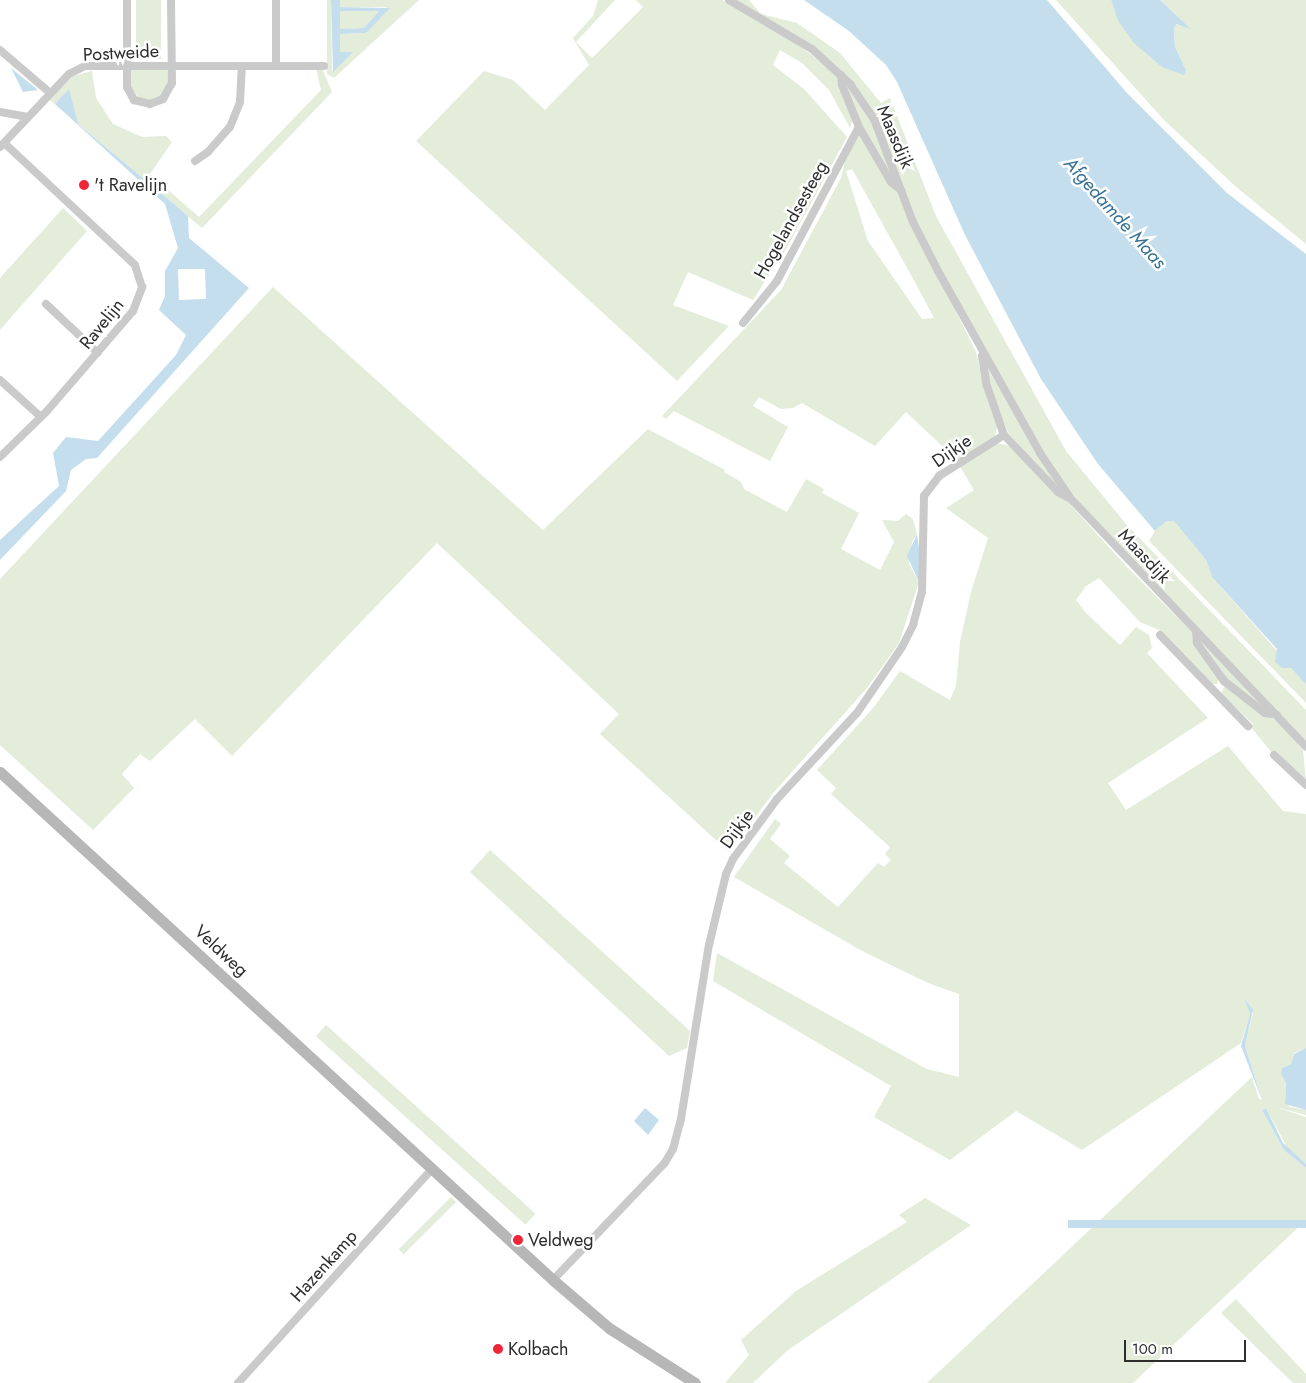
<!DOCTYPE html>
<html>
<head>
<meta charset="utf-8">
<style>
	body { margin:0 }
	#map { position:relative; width:1306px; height:1383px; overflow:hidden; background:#fff; font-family:Jost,sans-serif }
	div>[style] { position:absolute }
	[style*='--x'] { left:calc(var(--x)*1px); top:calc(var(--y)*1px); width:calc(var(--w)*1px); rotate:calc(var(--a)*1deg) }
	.green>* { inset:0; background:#e4ecda; transform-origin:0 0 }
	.water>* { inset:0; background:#c4deed; transform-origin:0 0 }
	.street>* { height:8px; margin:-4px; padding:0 4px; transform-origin:4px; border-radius:4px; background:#cacaca }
	.secondary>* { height:11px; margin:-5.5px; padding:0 5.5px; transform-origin:5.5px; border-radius:5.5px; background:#b7b7b7 }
	.dots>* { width:14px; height:14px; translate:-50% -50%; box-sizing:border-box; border:2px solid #fff; border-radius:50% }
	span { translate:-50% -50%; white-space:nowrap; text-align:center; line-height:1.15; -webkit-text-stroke:5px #fff; paint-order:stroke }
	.street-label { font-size:18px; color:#2d2d2d }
	.poi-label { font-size:18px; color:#2d2d2d }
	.left { translate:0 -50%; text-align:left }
	.water-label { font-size:19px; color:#377293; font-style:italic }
	.scale { position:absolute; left:1124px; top:1340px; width:122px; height:22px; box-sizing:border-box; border:2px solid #2d2d2d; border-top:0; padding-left:6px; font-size:15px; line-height:18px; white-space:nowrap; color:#2d2d2d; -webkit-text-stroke:4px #fff; paint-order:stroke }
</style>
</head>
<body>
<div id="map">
	<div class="green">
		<div style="left:136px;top:0;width:25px;height:59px"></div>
		<div style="clip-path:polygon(327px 0,331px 0,332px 71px,352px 52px,340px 52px,340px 34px,366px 33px,387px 7px,339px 7px,340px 0,419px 0,334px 78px,327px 74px)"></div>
		<div style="clip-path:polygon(598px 0,615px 0,576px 42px,592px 58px,643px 7px,636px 0,722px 0,791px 39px,836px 74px,853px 118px,850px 128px,829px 90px,802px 63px,780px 50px,773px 65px,804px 89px,847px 137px,786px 249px,753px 300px,688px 272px,673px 305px,729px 326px,677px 381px,416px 141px,484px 71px,513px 80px,545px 110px,589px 65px,573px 38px,593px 16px)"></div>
		<div style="clip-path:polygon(736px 0,749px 0,761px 14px,797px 23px,840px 53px,881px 103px,890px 98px,936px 216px,1066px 451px,1126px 524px,1306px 710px,1306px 741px,1090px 516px,1071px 492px,1043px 450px,940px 270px,916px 221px,876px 117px,852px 82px,814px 47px)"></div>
		<div style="clip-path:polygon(1056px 0,1111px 0,1118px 21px,1186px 70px,1175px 47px,1174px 29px,1175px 24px,1190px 28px,1160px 0,1306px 0,1306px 244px,1235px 186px,1164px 120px)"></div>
		<div style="clip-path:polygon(339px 11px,379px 11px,364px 28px,340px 29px)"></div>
		<div style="clip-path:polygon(316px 68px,322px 68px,332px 92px,202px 228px,77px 123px,69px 90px,55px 104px,49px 99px,73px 76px,92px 71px,96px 98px,113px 124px,142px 137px,166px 136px,172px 142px,150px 174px,199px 217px,321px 90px)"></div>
		<div style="clip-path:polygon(129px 69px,170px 70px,167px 92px,155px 101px,140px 99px,130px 88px)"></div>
		<div style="clip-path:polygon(844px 83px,871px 120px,895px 182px,860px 121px)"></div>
		<div style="clip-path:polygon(evenodd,859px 133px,890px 184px,898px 193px,976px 352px,984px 387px,998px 425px,994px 438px,958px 461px,906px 412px,875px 446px,802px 403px,793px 408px,781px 409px,759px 397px,753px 406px,788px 427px,770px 461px,674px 411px,666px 419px,662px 416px,781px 290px,841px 178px,845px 161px,859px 133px,852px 169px,916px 284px,934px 318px,922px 319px,868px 241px,846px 171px,852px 169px)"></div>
		<div style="clip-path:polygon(63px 208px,87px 231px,0 330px,0 278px)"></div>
		<div style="clip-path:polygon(273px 287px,543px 530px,648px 429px,725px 470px,724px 472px,741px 482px,744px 489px,787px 512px,806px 479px,824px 489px,822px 493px,859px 513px,841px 549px,880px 570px,894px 542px,882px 520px,898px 521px,906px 514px,913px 519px,917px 534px,912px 542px,909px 564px,919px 582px,899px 643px,867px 688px,774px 792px,729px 852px,600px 734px,619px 714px,437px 543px,232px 756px,195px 719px,150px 761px,140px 754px,122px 774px,134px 788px,93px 830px,0 745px,0 579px)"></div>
		<div style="clip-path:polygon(985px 364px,1037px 454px,1059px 488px,1009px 434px,995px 404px)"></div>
		<div style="clip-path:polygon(997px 443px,1010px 446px,1041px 479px,1068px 502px,1127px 567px,1192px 632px,1219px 679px,1217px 684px,1212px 684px,1159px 630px,1140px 622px,1099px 578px,1086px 586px,1076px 600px,1085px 612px,1120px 645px,1136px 627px,1149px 635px,1152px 648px,1147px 653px,1208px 718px,1108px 783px,1126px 810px,1228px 746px,1283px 811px,1306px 814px,1306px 1048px,1294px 1053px,1291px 1064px,1282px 1068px,1282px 1076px,1286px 1083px,1285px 1101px,1290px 1107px,1306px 1110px,1306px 1115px,1275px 1107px,1306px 1117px,1306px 1164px,1288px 1149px,1266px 1108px,1262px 1110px,1284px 1150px,1306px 1168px,1306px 1220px,1133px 1383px,927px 1383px,1252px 1077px,1259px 1099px,1262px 1100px,1245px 1046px,1253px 1013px,1245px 998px,1250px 1014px,1241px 1043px,1082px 1150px,1016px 1111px,950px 1160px,874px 1117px,891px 1086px,713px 981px,717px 953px,927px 1069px,959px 1077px,959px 994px,928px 983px,862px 951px,734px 877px,775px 819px,781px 824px,770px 839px,790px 856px,784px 863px,838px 907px,878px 863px,884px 867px,891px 860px,885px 854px,890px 847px,831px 794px,836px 788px,817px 770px,874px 707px,900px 671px,950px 700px,956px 686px,960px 642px,971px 592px,988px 538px,946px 508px,974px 490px,959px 465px)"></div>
		<div style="clip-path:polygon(1167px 521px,1174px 521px,1206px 560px,1212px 577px,1306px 684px,1306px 703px,1149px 541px,1155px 531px)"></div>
		<div style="clip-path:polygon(1200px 639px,1269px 710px,1265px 710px,1227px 680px)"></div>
		<div style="clip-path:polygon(1225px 686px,1265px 716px,1278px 721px,1303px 750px,1306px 782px,1274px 751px,1272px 753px,1251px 727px,1253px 724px,1221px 693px)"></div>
		<div style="clip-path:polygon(490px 850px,690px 1031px,687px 1048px,669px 1056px,470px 872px)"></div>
		<div style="left:326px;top:1025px;width:282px;height:15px;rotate:42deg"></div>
		<div style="left:451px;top:1197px;width:7px;height:74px;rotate:45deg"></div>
		<div style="clip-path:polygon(925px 1198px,971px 1225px,788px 1350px,753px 1383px,725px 1383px,749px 1355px,741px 1340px,796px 1291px,907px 1222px,899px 1215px)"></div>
		<div style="clip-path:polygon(1236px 1299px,1306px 1374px,1306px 1383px,1293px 1383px,1221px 1313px)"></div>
	</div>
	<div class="water">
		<div style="clip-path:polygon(evenodd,331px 0,340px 0,340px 7px,390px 8px,366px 33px,340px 34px,340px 52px,353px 52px,333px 72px,331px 0,340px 11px,379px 11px,364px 28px,340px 29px,340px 11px)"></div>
		<div style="clip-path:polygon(804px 0,1047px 0,1127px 93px,1227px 193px,1306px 254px,1306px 684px,1291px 668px,1282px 668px,1275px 662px,1277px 649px,1212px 577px,1206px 560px,1174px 521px,1167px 521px,1155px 531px,1098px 464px,1041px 379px,965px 235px,897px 82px,886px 65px,849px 31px)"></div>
		<div style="clip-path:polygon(1111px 0,1160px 0,1191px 29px,1176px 24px,1174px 29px,1175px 47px,1186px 70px,1184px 75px,1162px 67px,1134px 43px,1118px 21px)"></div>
		<div style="clip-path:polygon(11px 68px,38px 90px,23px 92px)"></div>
		<div style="clip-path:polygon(evenodd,69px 89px,78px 124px,188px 216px,189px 238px,249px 288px,97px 458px,86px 459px,71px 470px,66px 491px,0 560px,0 540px,59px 486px,53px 453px,66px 437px,98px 441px,176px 355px,186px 335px,159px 310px,165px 296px,165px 271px,178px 248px,165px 204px,55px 104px,69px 89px,178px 269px,205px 269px,206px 299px,179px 300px,178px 269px)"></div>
		<div style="clip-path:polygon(917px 534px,920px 555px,919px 582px,907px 556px)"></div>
		<div style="clip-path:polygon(1244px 998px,1253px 1010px,1245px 1046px,1262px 1100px,1241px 1046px,1250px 1014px)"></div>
		<div style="clip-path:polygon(1306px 1048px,1306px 1110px,1285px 1104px,1286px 1083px,1281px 1074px,1282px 1068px,1291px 1064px,1294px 1054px)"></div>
		<div style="clip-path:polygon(645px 1108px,659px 1120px,648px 1135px,634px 1121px)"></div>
		<div style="clip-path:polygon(1266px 1108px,1283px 1143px,1306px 1164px,1306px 1168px,1284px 1150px,1262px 1110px)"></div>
		<div style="left:1306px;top:1220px;width:8px;height:238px;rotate:90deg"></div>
	</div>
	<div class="street">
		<div style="--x:127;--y:0;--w:87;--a:90"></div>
		<div style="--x:127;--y:87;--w:15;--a:62"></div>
		<div style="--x:134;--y:100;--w:16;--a:14"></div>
		<div style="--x:150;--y:104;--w:14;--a:-21"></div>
		<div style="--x:163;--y:99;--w:18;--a:-61"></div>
		<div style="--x:172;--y:83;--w:83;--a:-90.7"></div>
		<div style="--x:276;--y:0;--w:66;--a:90"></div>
		<div style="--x:729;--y:0;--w:96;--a:30.6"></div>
		<div style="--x:812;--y:49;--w:52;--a:42.6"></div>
		<div style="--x:850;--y:84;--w:42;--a:55.6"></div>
		<div style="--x:874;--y:119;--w:110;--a:69.3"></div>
		<div style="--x:913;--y:222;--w:55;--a:63"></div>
		<div style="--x:938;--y:271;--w:209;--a:60.7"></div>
		<div style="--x:1040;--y:453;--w:57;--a:55.8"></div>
		<div style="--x:1072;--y:500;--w:340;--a:46.5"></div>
		<div style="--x:0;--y:50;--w:65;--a:40.6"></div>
		<div style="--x:841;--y:75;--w:10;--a:84"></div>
		<div style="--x:842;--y:85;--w:45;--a:68"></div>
		<div style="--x:859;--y:127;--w:64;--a:59.8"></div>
		<div style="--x:891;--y:182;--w:13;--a:39"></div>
		<div style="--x:0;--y:112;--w:27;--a:10"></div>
		<div style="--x:0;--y:147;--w:100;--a:-46.6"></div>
		<div style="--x:69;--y:74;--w:18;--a:-27"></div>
		<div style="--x:85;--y:66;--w:239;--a:0"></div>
		<div style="--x:195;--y:161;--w:16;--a:-35"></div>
		<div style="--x:208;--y:152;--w:33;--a:-49"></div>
		<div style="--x:230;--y:127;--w:27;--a:-68"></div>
		<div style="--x:240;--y:102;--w:36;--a:-87"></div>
		<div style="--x:46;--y:304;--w:71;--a:43.3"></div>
		<div style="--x:743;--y:323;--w:54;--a:-51"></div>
		<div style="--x:777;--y:281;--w:174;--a:-62"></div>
		<div style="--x:982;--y:356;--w:30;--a:81"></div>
		<div style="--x:987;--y:386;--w:52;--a:70.9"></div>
		<div style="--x:1004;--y:435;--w:79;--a:46.5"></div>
		<div style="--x:1058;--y:492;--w:13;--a:29"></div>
		<div style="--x:0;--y:380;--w:55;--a:42.1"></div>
		<div style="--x:0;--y:457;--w:66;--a:-44.4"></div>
		<div style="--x:47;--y:411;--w:132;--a:-49.3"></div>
		<div style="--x:133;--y:311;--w:26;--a:-69"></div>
		<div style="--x:142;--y:287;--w:23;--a:-108"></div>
		<div style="--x:135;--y:265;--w:179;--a:-137"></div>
		<div style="--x:1196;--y:631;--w:12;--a:85"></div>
		<div style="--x:1197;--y:643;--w:47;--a:54.6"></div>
		<div style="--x:1224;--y:681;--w:52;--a:38"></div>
		<div style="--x:1265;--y:713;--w:12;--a:9"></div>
		<div style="--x:1160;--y:635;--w:127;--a:46"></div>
		<div style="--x:1274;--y:755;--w:44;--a:43.2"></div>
		<div style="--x:553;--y:1280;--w:161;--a:-46.3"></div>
		<div style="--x:664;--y:1164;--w:17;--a:-59"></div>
		<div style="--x:673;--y:1149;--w:31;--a:-75"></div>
		<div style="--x:681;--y:1119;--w:176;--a:-80.9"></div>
		<div style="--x:709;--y:945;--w:73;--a:-76.5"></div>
		<div style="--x:726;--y:874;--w:17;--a:-65"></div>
		<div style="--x:733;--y:859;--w:74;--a:-53.7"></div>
		<div style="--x:777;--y:799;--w:117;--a:-47.1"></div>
		<div style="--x:857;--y:713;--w:80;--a:-55.7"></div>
		<div style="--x:902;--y:647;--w:25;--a:-63"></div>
		<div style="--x:913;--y:625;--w:34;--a:-75"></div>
		<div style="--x:922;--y:592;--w:96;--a:-88.8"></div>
		<div style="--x:924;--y:496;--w:25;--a:-53"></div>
		<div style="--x:939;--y:476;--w:77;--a:-32.2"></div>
		<div style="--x:238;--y:1383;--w:289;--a:-47.8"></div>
	</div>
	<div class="secondary">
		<div style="--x:0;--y:772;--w:751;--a:42.57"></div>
		<div style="--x:553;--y:1280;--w:74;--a:40.6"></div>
		<div style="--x:609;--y:1328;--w:102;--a:32.6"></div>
	</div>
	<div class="dots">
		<div style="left:84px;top:185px;background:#ef2538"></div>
		<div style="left:518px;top:1240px;background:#ef2538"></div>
		<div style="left:498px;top:1349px;background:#ef2538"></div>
	</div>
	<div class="street-label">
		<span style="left:121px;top:53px;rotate:-3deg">Postweide</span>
		<span style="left:895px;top:137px;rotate:67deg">Maasdijk</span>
		<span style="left:791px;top:220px;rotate:-61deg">Hogelandsesteeg</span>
		<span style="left:102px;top:324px;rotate:-51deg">Ravelijn</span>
		<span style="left:952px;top:451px;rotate:-35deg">Dijkje</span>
		<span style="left:1144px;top:556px;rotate:47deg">Maasdijk</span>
		<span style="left:737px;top:829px;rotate:-54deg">Dijkje</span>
		<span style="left:221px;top:951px;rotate:43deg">Veldweg</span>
		<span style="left:324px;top:1266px;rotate:-48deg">Hazenkamp</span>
	</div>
	<div class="poi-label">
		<span class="left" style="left:94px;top:185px">'t Ravelijn</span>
		<span class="left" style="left:528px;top:1240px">Veldweg</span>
		<span class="left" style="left:508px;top:1349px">Kolbach</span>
	</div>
	<div class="water-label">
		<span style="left:1115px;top:213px;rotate:48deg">Afgedamde Maas</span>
	</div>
	<div class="scale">100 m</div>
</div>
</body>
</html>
